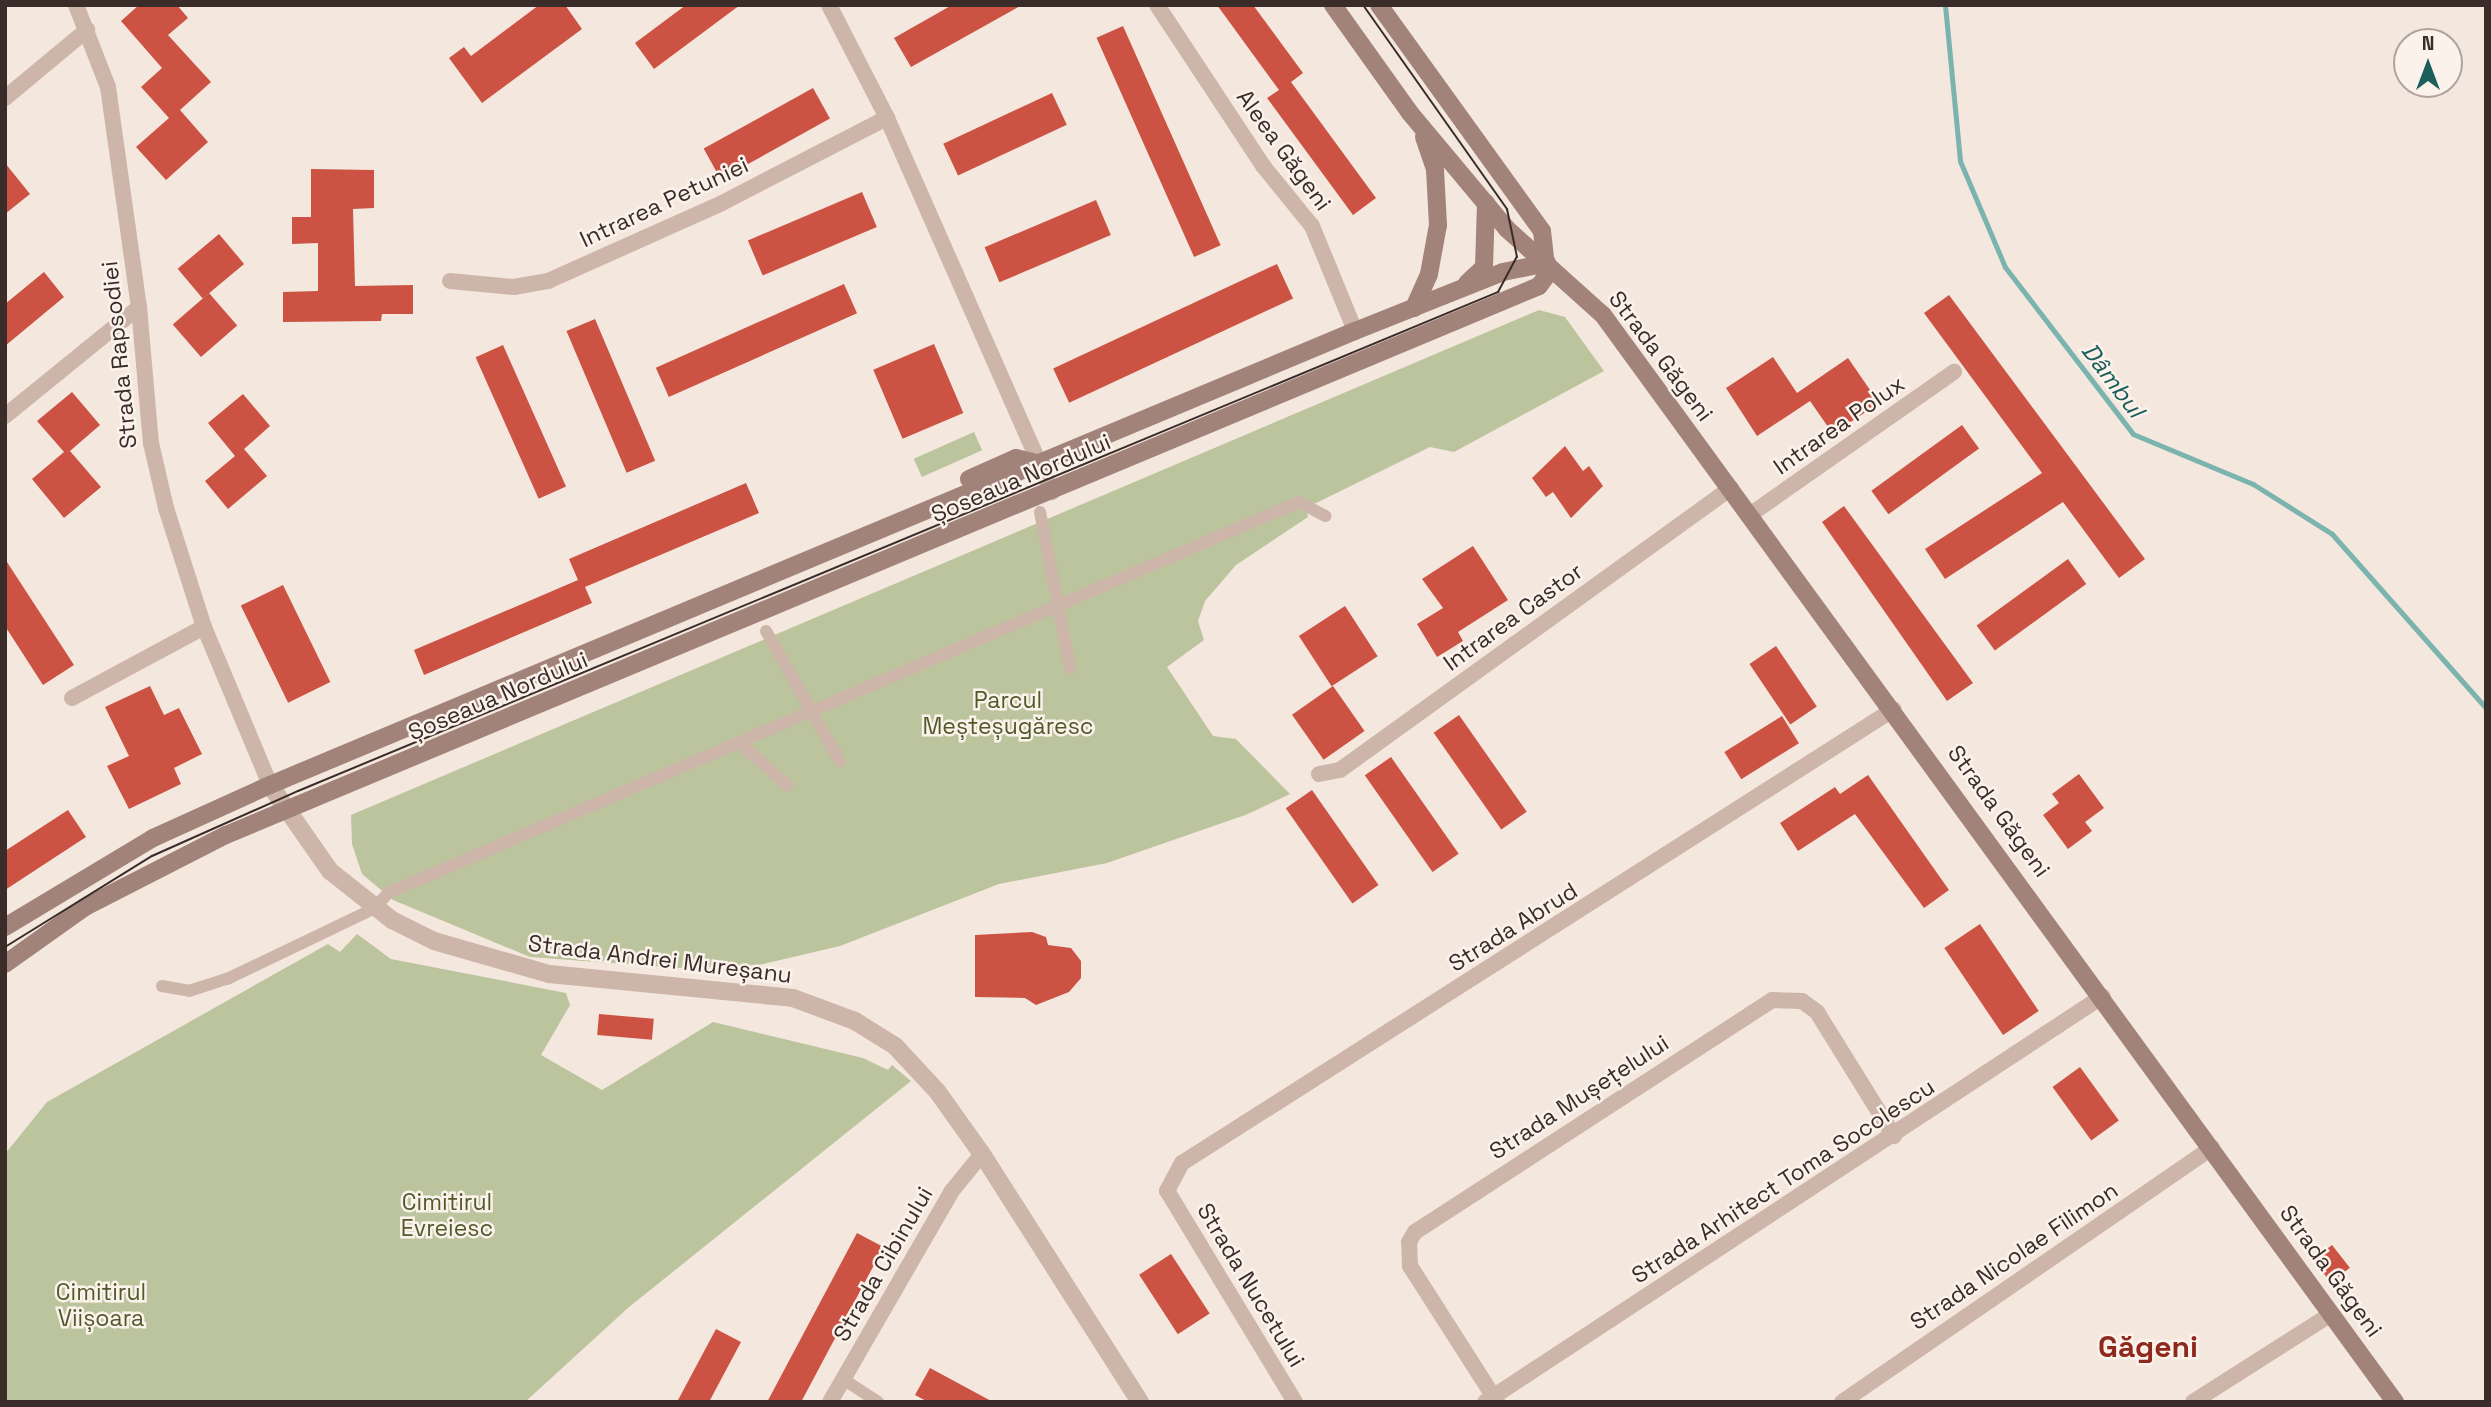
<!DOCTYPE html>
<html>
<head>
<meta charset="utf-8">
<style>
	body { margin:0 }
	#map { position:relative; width:2491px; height:1407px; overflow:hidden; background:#f4e7de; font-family:"Space Grotesk",sans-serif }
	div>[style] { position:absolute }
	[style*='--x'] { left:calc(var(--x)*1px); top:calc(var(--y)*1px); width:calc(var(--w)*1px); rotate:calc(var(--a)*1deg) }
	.green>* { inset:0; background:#bcc49d; transform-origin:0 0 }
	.stream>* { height:5px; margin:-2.5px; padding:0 2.5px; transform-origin:2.5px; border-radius:2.5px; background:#7bb3ae }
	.building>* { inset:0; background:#cc5344; transform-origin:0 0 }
	.pedestrian>* { height:12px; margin:-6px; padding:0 6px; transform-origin:6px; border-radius:6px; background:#cdb5a9 }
	.minor>* { height:16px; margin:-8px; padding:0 8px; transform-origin:8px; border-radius:8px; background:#cdb5a9 }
	.tertiary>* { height:18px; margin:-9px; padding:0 9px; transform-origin:9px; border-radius:9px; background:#cdb5a9 }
	.secondary>* { height:18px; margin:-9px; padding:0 9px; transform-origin:9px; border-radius:9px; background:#a1837a }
	.tram>* { height:2px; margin:-1px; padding:0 1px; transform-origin:1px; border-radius:1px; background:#3a2c29 }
	span { translate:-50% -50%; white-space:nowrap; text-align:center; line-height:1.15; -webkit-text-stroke:5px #fbf2eb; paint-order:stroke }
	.street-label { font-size:23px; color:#3a2c29 }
	.park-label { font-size:23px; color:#4f5a2b }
	.water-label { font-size:24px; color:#1c5f5a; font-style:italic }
	.district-label { font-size:30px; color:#8e291d; font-weight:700 }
	.frame { position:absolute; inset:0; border:7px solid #3a2c29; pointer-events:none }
	.north { position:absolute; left:2393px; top:28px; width:70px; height:70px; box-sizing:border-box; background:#fbf2eb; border:2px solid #aea39d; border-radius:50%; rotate:0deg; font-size:19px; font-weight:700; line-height:28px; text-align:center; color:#3a2c29 }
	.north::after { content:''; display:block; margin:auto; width:24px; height:32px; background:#1c5f5a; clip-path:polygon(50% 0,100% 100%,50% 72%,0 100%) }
</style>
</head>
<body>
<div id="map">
	<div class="green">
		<div style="clip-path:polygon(1539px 310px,1565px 317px,1604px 371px,1454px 452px,1430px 447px,1306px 508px,1308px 517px,1236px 565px,1205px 601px,1198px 621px,1204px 640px,1167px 667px,1213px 736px,1236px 739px,1290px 794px,1248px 814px,1107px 863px,999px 884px,840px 946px,759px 965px,678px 968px,530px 957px,393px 900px,362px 874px,352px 844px,351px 815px)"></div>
		<div style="left:974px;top:432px;width:20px;height:66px;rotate:66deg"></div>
		<div style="clip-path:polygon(357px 934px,391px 959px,566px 993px,570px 1005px,541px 1055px,602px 1090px,713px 1022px,863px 1058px,888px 1070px,892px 1065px,911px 1081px,629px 1307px,525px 1402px,5px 1402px,5px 1154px,47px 1102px,328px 944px,340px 952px)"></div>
	</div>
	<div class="stream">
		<div style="--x:1945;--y:5;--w:157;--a:84.5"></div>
		<div style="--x:1960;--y:161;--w:115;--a:67"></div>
		<div style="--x:2005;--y:267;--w:210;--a:52.5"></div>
		<div style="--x:2133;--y:434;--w:130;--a:22.6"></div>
		<div style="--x:2253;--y:484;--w:93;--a:32.3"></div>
		<div style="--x:2332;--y:534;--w:232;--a:48.5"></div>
	</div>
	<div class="building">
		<div style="clip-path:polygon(139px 5px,177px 5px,188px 18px,168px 35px,211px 82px,180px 110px,208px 142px,166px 180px,136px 147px,169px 118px,141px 87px,162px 68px,121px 21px)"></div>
		<div style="clip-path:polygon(539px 5px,565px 5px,582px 29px,482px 103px,449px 58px,464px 47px,471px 56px)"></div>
		<div style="clip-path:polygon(686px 5px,740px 5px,654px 69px,635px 43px)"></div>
		<div style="clip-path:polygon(952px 5px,1022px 5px,911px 67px,894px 38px)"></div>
		<div style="clip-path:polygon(1217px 5px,1253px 5px,1303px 73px,1291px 82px,1376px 198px,1353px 215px,1267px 98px,1279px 90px)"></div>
		<div style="left:1123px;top:26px;width:240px;height:29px;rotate:66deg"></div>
		<div style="left:813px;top:88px;width:35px;height:125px;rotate:61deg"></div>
		<div style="left:1052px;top:93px;width:35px;height:120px;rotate:65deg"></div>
		<div style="clip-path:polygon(5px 163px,30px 194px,5px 214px)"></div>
		<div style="clip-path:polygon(311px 169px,374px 170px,374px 208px,353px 209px,355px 286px,413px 285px,413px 314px,382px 314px,381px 321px,283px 322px,283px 292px,318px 291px,318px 243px,292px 244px,292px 217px,311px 217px)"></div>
		<div style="left:862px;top:192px;width:38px;height:124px;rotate:67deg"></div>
		<div style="left:1096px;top:200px;width:38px;height:121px;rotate:67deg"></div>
		<div style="left:219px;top:234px;width:39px;height:54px;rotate:50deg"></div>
		<div style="left:1277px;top:264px;width:38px;height:247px;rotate:65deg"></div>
		<div style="clip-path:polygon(44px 272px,64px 297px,5px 346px,5px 304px)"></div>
		<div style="left:844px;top:284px;width:32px;height:206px;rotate:66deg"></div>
		<div style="left:209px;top:293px;width:43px;height:48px;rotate:49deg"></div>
		<div style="clip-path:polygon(1949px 295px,2145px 559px,2119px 578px,2063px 502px,1945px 579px,1925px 549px,2042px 473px,1924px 313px)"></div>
		<div style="left:595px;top:319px;width:154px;height:31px;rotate:67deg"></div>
		<div style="left:934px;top:344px;width:75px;height:66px;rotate:67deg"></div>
		<div style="left:503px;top:345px;width:155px;height:30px;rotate:66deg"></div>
		<div style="clip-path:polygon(1773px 357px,1797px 393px,1848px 358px,1879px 403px,1833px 434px,1810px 401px,1757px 436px,1726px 388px)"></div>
		<div style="clip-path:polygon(72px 392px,100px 425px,70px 451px,101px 487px,64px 518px,32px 479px,64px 452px,37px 421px)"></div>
		<div style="clip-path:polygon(243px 394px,270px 426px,244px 449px,267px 476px,228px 509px,205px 481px,235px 456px,208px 423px)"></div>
		<div style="left:1962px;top:425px;width:29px;height:112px;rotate:54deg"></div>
		<div style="clip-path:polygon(1565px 446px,1583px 471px,1589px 466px,1603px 486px,1571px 518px,1553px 492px,1546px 497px,1532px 478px)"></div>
		<div style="clip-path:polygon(746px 483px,759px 513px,585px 587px,592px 603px,424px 675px,414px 650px,578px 580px,569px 559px)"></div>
		<div style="clip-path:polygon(1844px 506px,1973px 683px,1947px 701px,1822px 522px)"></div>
		<div style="clip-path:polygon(1473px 546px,1508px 600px,1458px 632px,1463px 641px,1437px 657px,1417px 624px,1443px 608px,1422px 579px)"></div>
		<div style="clip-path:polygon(5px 559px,74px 665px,43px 685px,5px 626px)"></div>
		<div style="left:2068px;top:559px;width:31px;height:113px;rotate:54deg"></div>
		<div style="left:283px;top:585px;width:108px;height:47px;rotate:64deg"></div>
		<div style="left:1345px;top:606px;width:60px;height:55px;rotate:57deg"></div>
		<div style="left:1776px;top:646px;width:73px;height:32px;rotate:56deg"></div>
		<div style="clip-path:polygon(150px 686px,164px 715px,179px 708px,202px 754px,174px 768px,181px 784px,129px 809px,107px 766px,129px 756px,105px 707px)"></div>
		<div style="left:1333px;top:686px;width:55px;height:50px;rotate:55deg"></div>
		<div style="left:1459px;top:715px;width:118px;height:31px;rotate:55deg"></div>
		<div style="left:1782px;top:716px;width:32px;height:68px;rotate:58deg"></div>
		<div style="left:1391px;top:757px;width:118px;height:32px;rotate:55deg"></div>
		<div style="clip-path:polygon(2079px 774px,2104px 808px,2085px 822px,2092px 831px,2068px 849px,2043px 815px,2059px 803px,2052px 794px)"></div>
		<div style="clip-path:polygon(1868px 775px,1949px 890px,1924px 908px,1855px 814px,1798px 851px,1780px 823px,1835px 787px,1840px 794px)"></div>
		<div style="left:1312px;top:790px;width:116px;height:32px;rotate:55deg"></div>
		<div style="clip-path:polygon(68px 810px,86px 837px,5px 890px,5px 851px)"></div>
		<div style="left:1980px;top:924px;width:105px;height:43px;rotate:56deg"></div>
		<div style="clip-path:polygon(1032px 932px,1046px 937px,1048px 945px,1071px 948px,1081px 961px,1081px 978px,1069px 992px,1036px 1005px,1025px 998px,975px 997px,975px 935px)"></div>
		<div style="left:599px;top:1014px;width:55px;height:21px;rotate:5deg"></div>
		<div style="left:2080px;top:1067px;width:66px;height:34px;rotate:54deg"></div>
		<div style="left:857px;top:1233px;width:30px;height:192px;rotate:28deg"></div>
		<div style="left:2332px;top:1245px;width:29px;height:24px;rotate:52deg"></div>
		<div style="left:1171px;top:1254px;width:71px;height:38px;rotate:57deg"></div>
		<div style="clip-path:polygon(716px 1329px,741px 1342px,709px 1402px,677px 1402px)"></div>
		<div style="clip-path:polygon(930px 1368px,993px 1402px,928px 1402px,915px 1395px)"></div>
	</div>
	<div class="pedestrian">
		<div style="--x:1040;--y:512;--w:159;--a:79.1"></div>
		<div style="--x:766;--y:631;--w:150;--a:60.5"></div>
		<div style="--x:741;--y:744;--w:62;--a:41.7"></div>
		<div style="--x:162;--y:986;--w:27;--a:10"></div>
		<div style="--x:189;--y:991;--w:40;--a:-18"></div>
		<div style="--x:227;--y:979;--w:164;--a:-25.6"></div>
		<div style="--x:375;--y:908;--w:20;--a:-49"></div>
		<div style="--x:388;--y:893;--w:991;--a:-23.23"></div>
		<div style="--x:1299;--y:502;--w:30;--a:28"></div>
		<div style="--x:843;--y:1379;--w:42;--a:33.3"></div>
	</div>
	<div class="minor">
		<div style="--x:76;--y:5;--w:88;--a:68.7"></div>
		<div style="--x:108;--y:87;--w:222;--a:82"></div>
		<div style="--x:139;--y:307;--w:137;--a:85"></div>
		<div style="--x:151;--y:443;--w:67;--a:77"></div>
		<div style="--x:166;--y:508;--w:125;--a:72.3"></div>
		<div style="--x:204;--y:627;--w:171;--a:67.3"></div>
		<div style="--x:829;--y:5;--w:127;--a:62.8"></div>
		<div style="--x:887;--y:118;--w:409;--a:66.2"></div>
		<div style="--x:1157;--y:5;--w:194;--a:56.6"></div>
		<div style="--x:1264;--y:167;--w:76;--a:50.9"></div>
		<div style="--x:1312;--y:226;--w:113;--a:67.7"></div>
		<div style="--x:5;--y:98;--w:107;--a:-39.7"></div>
		<div style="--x:450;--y:281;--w:64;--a:5.4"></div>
		<div style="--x:514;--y:287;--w:35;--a:-10"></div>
		<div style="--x:548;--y:281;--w:191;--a:-24.1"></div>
		<div style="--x:722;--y:203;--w:186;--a:-27.3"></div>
		<div style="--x:5;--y:416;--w:173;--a:-39.1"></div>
		<div style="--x:1751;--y:514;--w:248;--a:-35"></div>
		<div style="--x:72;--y:698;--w:150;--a:-28.3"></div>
		<div style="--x:1319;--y:774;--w:21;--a:-11"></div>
		<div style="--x:1340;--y:770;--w:482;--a:-35.8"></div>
		<div style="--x:830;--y:1402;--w:242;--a:-60"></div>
		<div style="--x:951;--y:1192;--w:49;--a:-50.8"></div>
		<div style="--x:1295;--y:1402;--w:247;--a:-121.2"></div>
		<div style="--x:1167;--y:1191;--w:32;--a:-62"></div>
		<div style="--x:1182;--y:1163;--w:844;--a:-32.52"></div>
		<div style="--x:1485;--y:1402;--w:739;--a:-33.3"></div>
		<div style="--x:1497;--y:1402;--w:161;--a:-122.6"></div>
		<div style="--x:1410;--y:1266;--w:24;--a:-92"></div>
		<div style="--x:1409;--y:1242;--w:12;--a:-59"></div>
		<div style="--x:1415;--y:1232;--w:426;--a:-33"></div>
		<div style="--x:1772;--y:1000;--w:30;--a:2"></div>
		<div style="--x:1802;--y:1001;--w:19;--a:36"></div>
		<div style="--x:1817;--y:1012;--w:146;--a:58.2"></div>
		<div style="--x:1842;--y:1402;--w:449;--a:-34.5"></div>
		<div style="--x:2193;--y:1402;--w:164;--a:-32.5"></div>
	</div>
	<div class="tertiary">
		<div style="--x:270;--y:785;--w:105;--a:55.1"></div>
		<div style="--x:330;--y:871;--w:79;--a:38.3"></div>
		<div style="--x:392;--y:920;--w:47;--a:26.6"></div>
		<div style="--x:434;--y:941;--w:120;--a:16"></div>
		<div style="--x:549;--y:974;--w:245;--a:5.6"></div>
		<div style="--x:793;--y:998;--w:66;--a:20.4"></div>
		<div style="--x:855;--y:1021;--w:47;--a:32"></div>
		<div style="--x:895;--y:1046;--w:62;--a:47"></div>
		<div style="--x:937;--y:1091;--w:77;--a:54.5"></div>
		<div style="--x:982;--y:1154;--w:294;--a:57.5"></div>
	</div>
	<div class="secondary">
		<div style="--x:1333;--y:5;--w:133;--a:54.5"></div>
		<div style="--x:1410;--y:113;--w:151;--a:50.1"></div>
		<div style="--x:1507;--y:229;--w:129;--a:41.9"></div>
		<div style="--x:1603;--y:315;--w:1345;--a:53.92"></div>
		<div style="--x:1467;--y:283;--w:23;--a:-43"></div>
		<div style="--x:1484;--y:267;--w:64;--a:-88.2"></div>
		<div style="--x:1414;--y:308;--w:37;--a:-66"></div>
		<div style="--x:1429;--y:274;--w:50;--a:-79.6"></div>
		<div style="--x:1438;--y:225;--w:56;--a:-93.1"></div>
		<div style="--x:1435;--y:169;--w:34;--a:-109"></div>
		<div style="--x:969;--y:479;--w:51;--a:-24.1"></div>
		<div style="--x:1016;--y:458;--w:21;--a:14"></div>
		<div style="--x:5;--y:927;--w:173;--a:-31"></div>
		<div style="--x:153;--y:838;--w:128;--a:-24.4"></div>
		<div style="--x:270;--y:785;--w:1176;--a:-22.71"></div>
		<div style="--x:1355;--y:331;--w:159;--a:-21.7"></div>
		<div style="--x:1503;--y:272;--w:45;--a:-11.6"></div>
		<div style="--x:5;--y:964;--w:98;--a:-35.5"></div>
		<div style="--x:85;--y:907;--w:158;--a:-27.1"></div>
		<div style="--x:226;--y:835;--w:1423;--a:-22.69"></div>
		<div style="--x:1539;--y:286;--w:14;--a:-54"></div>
		<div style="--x:1547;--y:275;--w:44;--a:-96.5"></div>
		<div style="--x:1542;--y:231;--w:279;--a:-125.8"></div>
	</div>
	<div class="tram">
		<div style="--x:5;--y:947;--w:173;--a:-31.8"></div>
		<div style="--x:152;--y:856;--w:160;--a:-24"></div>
		<div style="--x:298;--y:791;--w:1300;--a:-22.58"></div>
		<div style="--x:1498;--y:292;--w:40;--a:-62"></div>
		<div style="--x:1517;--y:257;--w:49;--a:-101.8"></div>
		<div style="--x:1507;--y:209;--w:250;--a:-125.2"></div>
	</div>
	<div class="street-label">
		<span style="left:1284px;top:150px;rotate:54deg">Aleea Găgeni</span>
		<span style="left:664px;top:202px;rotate:-25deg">Intrarea Petuniei</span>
		<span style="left:119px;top:355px;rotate:-96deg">Strada Rapsodiei</span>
		<span style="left:1661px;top:356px;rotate:53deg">Strada Găgeni</span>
		<span style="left:1839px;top:425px;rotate:-35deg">Intrarea Polux</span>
		<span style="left:1021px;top:478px;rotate:-23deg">Șoseaua Nordului</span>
		<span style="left:1513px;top:617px;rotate:-36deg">Intrarea Castor</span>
		<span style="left:498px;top:696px;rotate:-23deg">Șoseaua Nordului</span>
		<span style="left:1999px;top:811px;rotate:54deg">Strada Găgeni</span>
		<span style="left:1513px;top:927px;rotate:-32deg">Strada Abrud</span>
		<span style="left:660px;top:959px;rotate:7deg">Strada Andrei Mureșanu</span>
		<span style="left:1579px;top:1097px;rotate:-33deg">Strada Mușețelului</span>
		<span style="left:1783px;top:1181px;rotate:-33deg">Strada Arhitect Toma Socolescu</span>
		<span style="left:2014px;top:1256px;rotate:-34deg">Strada Nicolae Filimon</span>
		<span style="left:883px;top:1264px;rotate:-60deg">Strada Cibinului</span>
		<span style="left:2331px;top:1271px;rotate:54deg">Strada Găgeni</span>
		<span style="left:1251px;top:1285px;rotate:59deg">Strada Nucetului</span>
	</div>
	<div class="park-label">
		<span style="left:1008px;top:713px">Parcul<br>Meșteșugăresc</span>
		<span style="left:447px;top:1215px">Cimitirul<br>Evreiesc</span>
		<span style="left:101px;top:1305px">Cimitirul<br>Viișoara</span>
	</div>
	<div class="water-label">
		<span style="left:2113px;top:380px;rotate:53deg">Dâmbul</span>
	</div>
	<div class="district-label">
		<span style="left:2148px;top:1347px">Găgeni</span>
	</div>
	<div class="frame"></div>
	<div class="north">N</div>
</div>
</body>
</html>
